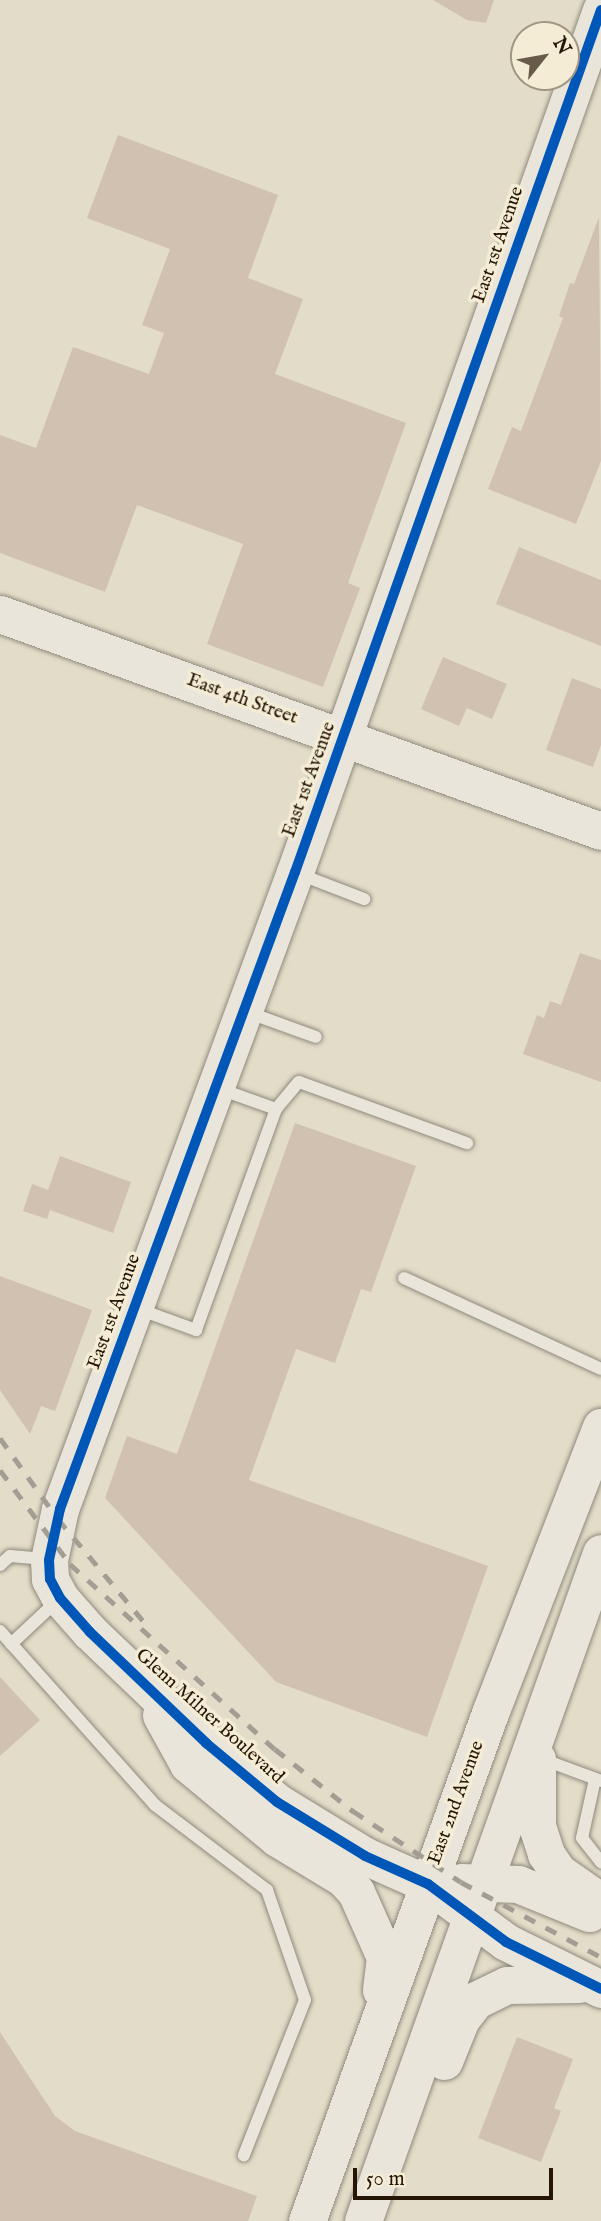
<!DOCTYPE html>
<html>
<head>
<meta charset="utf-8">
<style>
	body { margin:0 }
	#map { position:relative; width:601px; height:2221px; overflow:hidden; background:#e3dcc8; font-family:"IM FELL English",serif }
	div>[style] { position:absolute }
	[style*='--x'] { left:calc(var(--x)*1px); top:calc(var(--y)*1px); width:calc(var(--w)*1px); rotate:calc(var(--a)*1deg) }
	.building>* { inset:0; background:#d1c1b1 }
	.roads { filter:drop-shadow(0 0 2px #8f8a7d) drop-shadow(0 0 2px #8f8a7d) }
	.lane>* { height:12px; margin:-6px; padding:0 6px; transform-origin:6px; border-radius:6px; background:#e9e5db }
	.secondary>* { height:37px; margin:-18.5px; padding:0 18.5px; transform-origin:18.5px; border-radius:18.5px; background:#e9e5db }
	.rail>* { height:5px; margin-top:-2.5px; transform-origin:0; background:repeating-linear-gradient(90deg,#a29e94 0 12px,transparent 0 24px) }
	.cycleway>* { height:10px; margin:-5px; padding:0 5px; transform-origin:5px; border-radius:5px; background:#0057b8 }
	span { translate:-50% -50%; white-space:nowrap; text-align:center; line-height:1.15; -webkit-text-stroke:7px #f4ecd4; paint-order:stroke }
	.street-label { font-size:19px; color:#251505 }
	.north { position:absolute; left:510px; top:21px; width:70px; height:70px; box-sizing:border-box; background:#f4ecd4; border:2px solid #a19681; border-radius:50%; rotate:59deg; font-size:19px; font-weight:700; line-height:28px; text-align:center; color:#251505 }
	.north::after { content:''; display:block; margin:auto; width:24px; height:32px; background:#685b49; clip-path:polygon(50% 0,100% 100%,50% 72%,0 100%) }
	.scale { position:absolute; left:353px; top:2168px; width:200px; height:32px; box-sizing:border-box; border:4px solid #251505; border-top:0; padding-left:9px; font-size:21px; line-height:24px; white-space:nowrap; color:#251505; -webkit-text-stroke:5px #f4ecd4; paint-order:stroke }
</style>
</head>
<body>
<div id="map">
	<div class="building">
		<div style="clip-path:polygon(433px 0,494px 0,486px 23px,467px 20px)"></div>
		<div style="clip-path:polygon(118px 135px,278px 195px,248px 278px,303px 299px,275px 374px,406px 423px,348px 583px,360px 588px,323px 687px,207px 644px,243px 544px,137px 505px,105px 592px,0 553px,0 435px,36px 448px,73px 347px,149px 374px,164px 333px,142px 325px,170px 249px,87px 218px)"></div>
		<div style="clip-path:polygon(599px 217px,601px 461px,576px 524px,488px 489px,512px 427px,521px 431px,563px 318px,559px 316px,570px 283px,574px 284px)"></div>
		<div style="clip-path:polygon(519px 547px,601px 580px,601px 646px,496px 604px)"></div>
		<div style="clip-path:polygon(443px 657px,507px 684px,492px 719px,467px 708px,459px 726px,421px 709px)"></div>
		<div style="clip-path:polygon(572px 678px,601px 689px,601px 745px,593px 767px,546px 750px)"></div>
		<div style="clip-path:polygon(580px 953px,601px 960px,601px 1082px,523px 1054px,537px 1015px,544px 1018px,550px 1001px,561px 1005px)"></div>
		<div style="clip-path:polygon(295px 1123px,416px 1166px,371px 1292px,361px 1289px,335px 1363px,296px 1349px,249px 1480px,488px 1566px,427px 1737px,276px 1682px,105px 1498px,127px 1436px,177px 1454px)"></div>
		<div style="clip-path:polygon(60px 1156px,131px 1182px,113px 1233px,50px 1210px,47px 1219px,23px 1211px,32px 1184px,48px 1190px)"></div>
		<div style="clip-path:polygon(0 1276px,92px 1310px,55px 1411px,41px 1406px,30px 1434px,0 1390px)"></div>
		<div style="clip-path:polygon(0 1677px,40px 1720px,0 1756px)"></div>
		<div style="clip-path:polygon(0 2032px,55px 2116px,75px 2131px,257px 2196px,248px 2221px,0 2221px)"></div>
		<div style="clip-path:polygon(517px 2037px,573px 2059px,554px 2108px,561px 2111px,541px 2162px,478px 2138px)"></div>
	</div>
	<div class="roads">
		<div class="lane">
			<div style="--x:299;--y:874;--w:70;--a:21"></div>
			<div style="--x:247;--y:1012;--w:73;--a:19.9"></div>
			<div style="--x:217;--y:1088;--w:63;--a:19.6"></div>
			<div style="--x:276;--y:1109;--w:35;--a:-50"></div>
			<div style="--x:299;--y:1082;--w:179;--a:20"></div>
			<div style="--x:404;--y:1278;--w:217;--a:24.8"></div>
			<div style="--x:138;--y:1309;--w:62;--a:19.9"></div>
			<div style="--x:196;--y:1330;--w:235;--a:-70.1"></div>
			<div style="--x:0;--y:1565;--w:13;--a:-42"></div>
			<div style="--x:10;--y:1556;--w:35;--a:5"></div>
			<div style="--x:0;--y:1631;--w:233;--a:48.3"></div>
			<div style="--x:155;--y:1805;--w:141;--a:37.2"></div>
			<div style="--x:267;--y:1890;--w:116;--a:70.9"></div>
			<div style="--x:305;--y:2000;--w:167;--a:111.5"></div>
			<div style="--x:11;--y:1644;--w:63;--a:-43.1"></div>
			<div style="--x:542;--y:1759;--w:63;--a:20.4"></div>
			<div style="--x:595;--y:1779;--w:60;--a:102.4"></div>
			<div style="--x:582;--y:1838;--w:31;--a:52"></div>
		</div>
		<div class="secondary">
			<div style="--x:601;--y:10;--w:915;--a:109.54"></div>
			<div style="--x:295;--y:872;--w:679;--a:110.25"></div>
			<div style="--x:60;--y:1509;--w:52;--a:102.2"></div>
			<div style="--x:49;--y:1560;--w:19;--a:87"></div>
			<div style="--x:50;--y:1579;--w:21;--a:62"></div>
			<div style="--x:60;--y:1598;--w:45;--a:48.6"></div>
			<div style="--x:90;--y:1632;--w:161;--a:43.7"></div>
			<div style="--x:206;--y:1743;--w:92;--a:39.7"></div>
			<div style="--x:277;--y:1802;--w:103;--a:31.5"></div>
			<div style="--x:365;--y:1856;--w:69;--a:24"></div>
			<div style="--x:428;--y:1884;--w:97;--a:36.6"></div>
			<div style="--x:506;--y:1942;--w:106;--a:26.3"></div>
			<div style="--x:0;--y:614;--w:639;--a:19.85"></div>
			<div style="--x:161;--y:1715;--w:56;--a:61.1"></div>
			<div style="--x:188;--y:1764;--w:116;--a:39.7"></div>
			<div style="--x:277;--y:1838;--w:77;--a:31.2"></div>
			<div style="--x:343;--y:1878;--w:19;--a:47"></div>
			<div style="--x:356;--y:1892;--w:71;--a:66"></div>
			<div style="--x:385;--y:1957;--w:33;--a:97"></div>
			<div style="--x:537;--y:1759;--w:67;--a:90"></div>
			<div style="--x:537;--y:1826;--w:29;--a:72"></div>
			<div style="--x:546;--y:1854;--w:22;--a:56"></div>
			<div style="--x:558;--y:1872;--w:52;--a:34.9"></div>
			<div style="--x:461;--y:1882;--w:57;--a:2"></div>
			<div style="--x:518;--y:1884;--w:77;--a:22.2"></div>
			<div style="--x:444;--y:2061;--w:45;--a:-68"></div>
			<div style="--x:461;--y:2019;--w:24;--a:-52"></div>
			<div style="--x:476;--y:2000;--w:34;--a:-26"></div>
			<div style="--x:507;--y:1985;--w:72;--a:-0.8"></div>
			<div style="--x:307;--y:2221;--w:540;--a:-70.19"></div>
			<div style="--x:490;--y:1713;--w:307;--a:-68.8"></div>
			<div style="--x:363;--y:2221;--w:709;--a:-70.39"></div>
		</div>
	</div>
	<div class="rail">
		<div style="--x:0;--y:1438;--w:100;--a:54.4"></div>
		<div style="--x:58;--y:1519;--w:136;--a:50.1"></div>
		<div style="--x:0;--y:1470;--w:117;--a:53.3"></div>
		<div style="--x:70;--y:1564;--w:276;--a:42.1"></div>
		<div style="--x:275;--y:1749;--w:100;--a:38.5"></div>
		<div style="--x:353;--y:1811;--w:129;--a:33.3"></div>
		<div style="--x:461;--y:1882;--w:159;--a:28.2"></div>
	</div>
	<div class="cycleway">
		<div style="--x:601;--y:10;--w:915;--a:109.54"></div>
		<div style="--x:295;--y:872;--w:679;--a:110.25"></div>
		<div style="--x:60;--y:1509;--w:52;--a:102.2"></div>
		<div style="--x:49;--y:1560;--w:19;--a:87"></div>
		<div style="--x:50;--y:1579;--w:21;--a:62"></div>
		<div style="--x:60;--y:1598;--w:45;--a:48.6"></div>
		<div style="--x:90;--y:1632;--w:161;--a:43.7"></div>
		<div style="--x:206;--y:1743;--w:92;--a:39.7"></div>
		<div style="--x:277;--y:1802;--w:103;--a:31.5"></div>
		<div style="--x:365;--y:1856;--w:69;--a:24"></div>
		<div style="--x:428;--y:1884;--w:97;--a:36.6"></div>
		<div style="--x:506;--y:1942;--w:106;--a:26.3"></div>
	</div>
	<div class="street-label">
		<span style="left:499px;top:245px;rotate:-71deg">East 1st Avenue</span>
		<span style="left:242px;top:700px;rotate:20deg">East 4th Street</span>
		<span style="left:310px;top:780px;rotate:-70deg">East 1st Avenue</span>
		<span style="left:115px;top:1312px;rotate:-70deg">East 1st Avenue</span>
		<span style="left:209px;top:1717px;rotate:42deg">Glenn Milner Boulevard</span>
		<span style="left:457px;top:1803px;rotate:-70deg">East 2nd Avenue</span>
	</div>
	<div class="north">N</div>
	<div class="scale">50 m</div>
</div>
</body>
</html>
